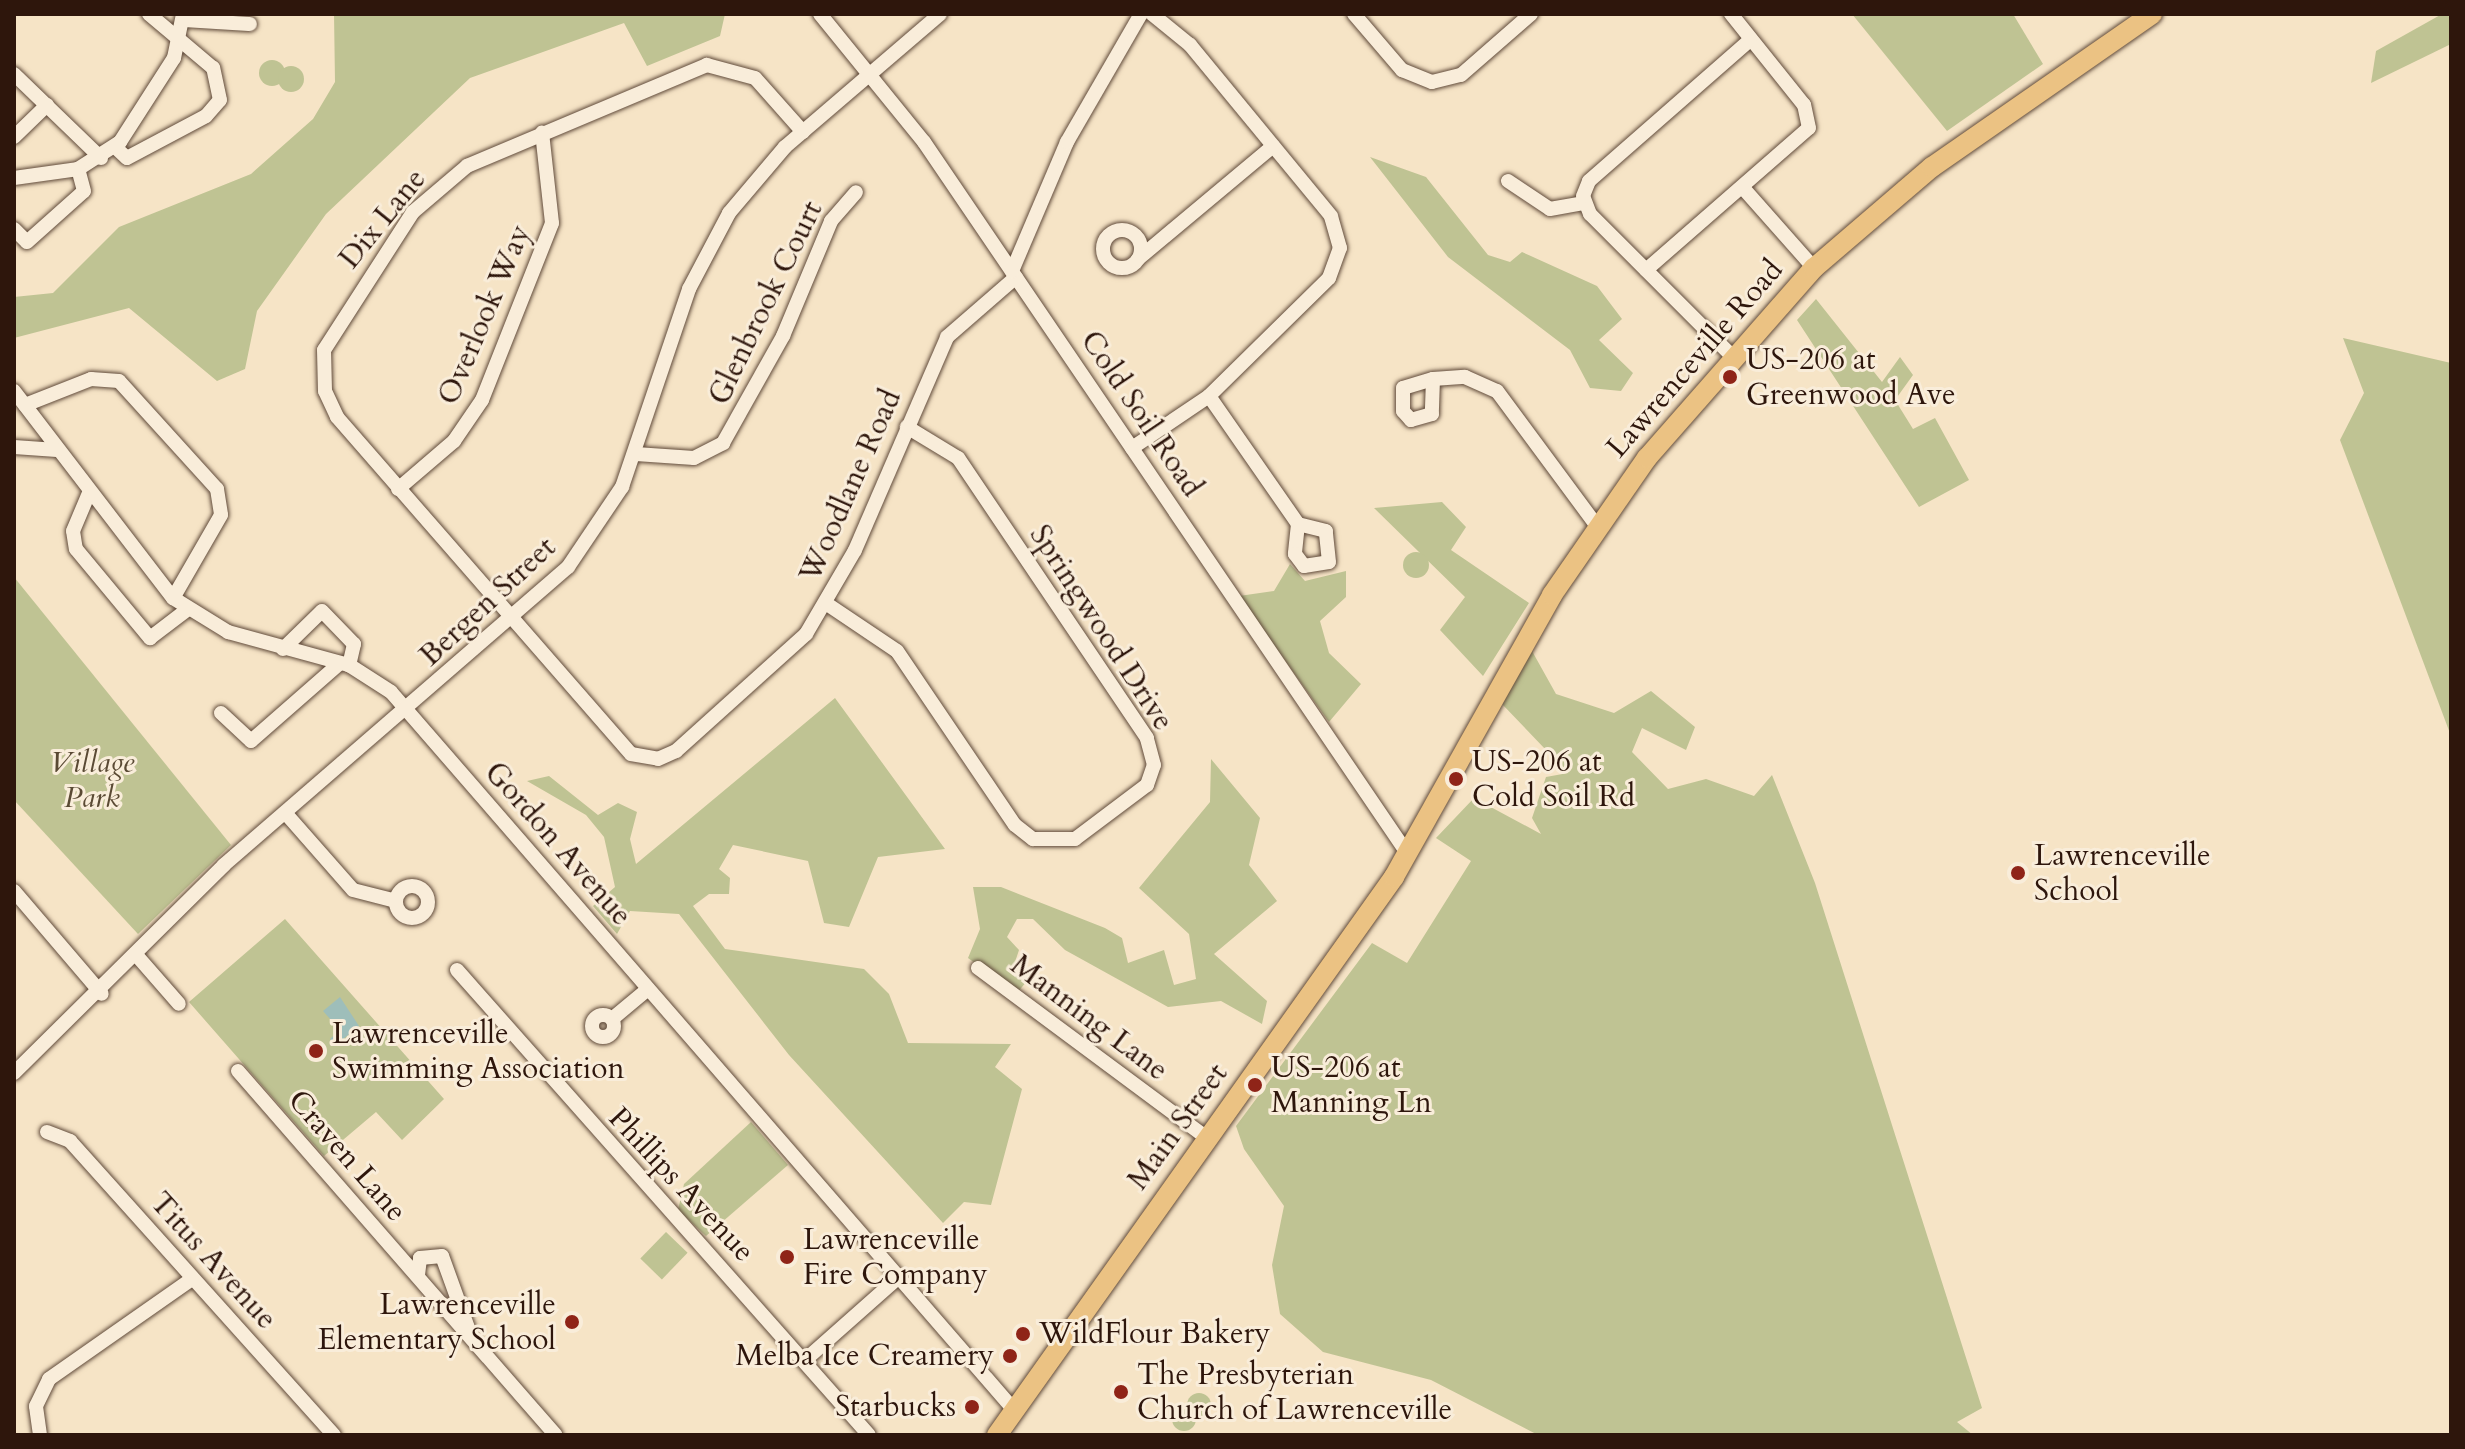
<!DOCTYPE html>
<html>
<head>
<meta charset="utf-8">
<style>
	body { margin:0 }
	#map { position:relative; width:2465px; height:1449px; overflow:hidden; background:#f6e4c6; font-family:Cardo,serif }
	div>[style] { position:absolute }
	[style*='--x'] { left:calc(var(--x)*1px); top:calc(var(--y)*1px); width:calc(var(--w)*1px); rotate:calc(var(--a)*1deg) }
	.green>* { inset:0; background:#bfc393; transform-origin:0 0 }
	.round { border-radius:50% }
	.water>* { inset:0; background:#9ebeba }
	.roads { filter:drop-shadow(0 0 2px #604a3a) drop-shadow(0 0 2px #604a3a) }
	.minor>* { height:14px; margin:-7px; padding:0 7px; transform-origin:7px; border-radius:7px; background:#f9edda }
	.minor>.ring { margin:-7px; padding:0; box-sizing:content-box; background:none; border:14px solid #f9edda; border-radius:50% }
	.highway>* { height:20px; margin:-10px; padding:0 10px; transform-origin:10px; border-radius:10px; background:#ebc283 }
	.dots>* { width:22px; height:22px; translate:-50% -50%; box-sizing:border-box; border:4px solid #f9edda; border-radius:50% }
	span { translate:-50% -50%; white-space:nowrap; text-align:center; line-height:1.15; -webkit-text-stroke:6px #f9edda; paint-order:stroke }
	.street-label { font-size:30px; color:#2e160c }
	.poi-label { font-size:30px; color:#2e160c }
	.left { translate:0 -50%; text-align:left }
	.right { translate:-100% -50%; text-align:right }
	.park-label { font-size:30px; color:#5a4a34; font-style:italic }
	.frame { position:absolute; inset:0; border:16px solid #2e160c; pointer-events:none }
</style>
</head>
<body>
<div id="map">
	<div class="green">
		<div style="clip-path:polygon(334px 14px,725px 14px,720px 36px,647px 66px,624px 23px,470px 78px,326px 214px,257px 311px,245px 369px,217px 381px,129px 308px,14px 338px,14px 297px,53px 293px,119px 227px,251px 174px,313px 119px,335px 82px)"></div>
		<div style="clip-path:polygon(1852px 14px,2013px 14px,2043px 64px,1947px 131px)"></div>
		<div style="clip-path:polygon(2442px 14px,2451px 14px,2451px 44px,2371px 83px,2376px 51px)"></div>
		<div class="round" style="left:259px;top:60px;width:26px;height:26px"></div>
		<div class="round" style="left:278px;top:66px;width:26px;height:26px"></div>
		<div style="clip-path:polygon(1370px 157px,1426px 177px,1488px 255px,1510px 262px,1522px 252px,1597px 286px,1622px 319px,1599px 340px,1633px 373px,1621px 391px,1590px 388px,1570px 350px,1448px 257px)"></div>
		<div style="clip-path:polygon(1816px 299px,1882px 382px,1900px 357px,1913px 375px,1895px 400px,1913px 429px,1935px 418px,1969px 480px,1919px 507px,1797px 320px)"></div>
		<div style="clip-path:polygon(2343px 338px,2451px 363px,2451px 736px,2340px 440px,2364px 393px)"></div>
		<div style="clip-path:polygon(1442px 502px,1466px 527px,1451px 550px,1529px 603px,1483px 676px,1440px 630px,1465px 597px,1374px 508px)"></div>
		<div class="round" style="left:1403px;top:552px;width:26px;height:26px"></div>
		<div style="clip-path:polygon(1290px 564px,1305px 581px,1346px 571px,1346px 597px,1320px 621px,1329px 653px,1361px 684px,1329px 722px,1239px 596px,1274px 591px)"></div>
		<div style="clip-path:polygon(14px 577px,231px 845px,138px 934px,14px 800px)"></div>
		<div style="clip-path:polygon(1532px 651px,1556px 694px,1614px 713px,1651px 691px,1695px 727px,1686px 750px,1642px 728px,1632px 752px,1668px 789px,1706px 779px,1754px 796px,1772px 775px,1815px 883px,1982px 1408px,1957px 1422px,1973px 1435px,1538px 1435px,1431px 1380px,1323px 1352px,1280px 1314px,1272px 1265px,1284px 1206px,1244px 1149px,1236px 1126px,1372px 943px,1407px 963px,1471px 861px,1436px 838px,1474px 798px,1541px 834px,1532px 818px,1546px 777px,1568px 773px,1502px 704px)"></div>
		<div style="clip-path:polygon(835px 698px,945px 849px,878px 857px,849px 927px,824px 923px,808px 861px,733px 845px,719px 869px,730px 878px,729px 894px,709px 894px,693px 906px,725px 949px,864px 969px,889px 994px,908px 1043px,1011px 1044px,995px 1067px,1022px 1089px,991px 1205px,964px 1202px,943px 1223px,789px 1055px,679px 914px,630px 911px,617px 934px,593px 906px,615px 887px,604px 837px,586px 815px,527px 781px,549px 776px,598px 815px,618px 803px,637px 812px,630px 839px,636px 864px)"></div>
		<div style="clip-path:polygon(1211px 759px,1260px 818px,1249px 865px,1277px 901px,1214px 954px,1267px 1001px,1262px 1024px,1221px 1001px,1168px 1007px,1065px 950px,1033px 919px,1017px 919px,1007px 937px,1019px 950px,1013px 968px,1027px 981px,1017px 993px,968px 958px,980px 929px,973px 887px,1001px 887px,1105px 928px,1122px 938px,1128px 963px,1164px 950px,1174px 985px,1196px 979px,1189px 934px,1139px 888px,1210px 802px)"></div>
		<div style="clip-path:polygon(285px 919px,444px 1099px,402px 1140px,376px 1112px,324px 1156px,189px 1002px)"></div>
		<div style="clip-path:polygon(751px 1122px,788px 1165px,706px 1236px,678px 1210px,684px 1184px)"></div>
		<div style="left:666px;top:1232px;width:30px;height:37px;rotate:44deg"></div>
		<div class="round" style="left:1187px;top:1393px;width:24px;height:24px"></div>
		<div class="round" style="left:1172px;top:1407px;width:24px;height:24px"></div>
	</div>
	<div class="water">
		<div style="clip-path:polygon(340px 997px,359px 1026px,336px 1045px,330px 1039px,340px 1030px,323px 1011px)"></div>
	</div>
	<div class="roads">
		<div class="minor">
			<div style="--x:820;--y:14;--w:165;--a:50.9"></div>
			<div style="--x:924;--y:142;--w:860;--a:55.81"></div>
			<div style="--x:1354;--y:14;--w:74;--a:49.4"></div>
			<div style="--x:1402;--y:70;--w:32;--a:22"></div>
			<div style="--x:1432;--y:82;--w:30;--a:-14"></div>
			<div style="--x:1461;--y:75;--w:93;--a:-41.1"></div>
			<div style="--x:183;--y:20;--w:67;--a:3.4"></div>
			<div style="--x:14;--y:74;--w:121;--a:44"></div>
			<div style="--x:803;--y:132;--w:72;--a:-131.6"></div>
			<div style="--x:755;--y:78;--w:50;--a:-164.8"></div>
			<div style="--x:707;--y:65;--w:260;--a:157.2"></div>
			<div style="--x:467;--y:166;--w:71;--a:139.6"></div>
			<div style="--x:413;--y:212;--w:164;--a:122.8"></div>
			<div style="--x:324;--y:350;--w:41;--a:88.6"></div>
			<div style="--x:325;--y:391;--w:29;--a:65"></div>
			<div style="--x:337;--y:417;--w:447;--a:48.9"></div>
			<div style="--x:631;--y:754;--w:27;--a:10"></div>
			<div style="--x:658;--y:759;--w:20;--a:-24"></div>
			<div style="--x:676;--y:751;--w:175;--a:-42"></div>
			<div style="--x:806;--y:634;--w:97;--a:-59.7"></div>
			<div style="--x:855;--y:550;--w:232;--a:-66.6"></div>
			<div style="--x:947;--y:337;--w:91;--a:-41"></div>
			<div style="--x:14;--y:137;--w:46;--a:-44.1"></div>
			<div style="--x:115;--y:147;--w:16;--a:43"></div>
			<div style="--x:127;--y:158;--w:89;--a:-28"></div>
			<div style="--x:206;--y:116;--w:21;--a:-49"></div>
			<div style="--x:220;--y:100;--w:33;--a:-102"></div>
			<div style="--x:213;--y:68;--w:84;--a:-139.8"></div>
			<div style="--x:14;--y:178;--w:65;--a:-8"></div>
			<div style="--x:78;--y:169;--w:50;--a:-32.7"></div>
			<div style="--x:120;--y:142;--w:100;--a:-57.3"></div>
			<div style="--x:174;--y:58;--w:45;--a:-78.4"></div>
			<div style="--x:1508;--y:181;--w:50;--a:33.7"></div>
			<div style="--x:1550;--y:209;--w:35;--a:-10"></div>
			<div style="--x:1744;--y:189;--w:106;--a:48.5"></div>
			<div style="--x:14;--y:229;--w:18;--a:45"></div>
			<div style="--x:27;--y:242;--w:76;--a:-41.8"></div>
			<div style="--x:84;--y:191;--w:23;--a:-105"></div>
			<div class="ring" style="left:1103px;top:230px;width:24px;height:24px"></div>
			<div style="--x:1138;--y:259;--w:176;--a:-39.9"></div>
			<div style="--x:1646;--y:270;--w:216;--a:-41.1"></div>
			<div style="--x:1809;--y:128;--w:24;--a:-102"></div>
			<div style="--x:1804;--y:105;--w:117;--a:-128.7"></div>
			<div style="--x:1012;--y:271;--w:140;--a:-66.9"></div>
			<div style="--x:1067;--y:142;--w:148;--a:-60"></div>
			<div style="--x:1733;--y:357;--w:202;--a:-135"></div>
			<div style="--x:1590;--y:214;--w:19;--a:-111"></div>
			<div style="--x:1583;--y:196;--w:16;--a:-68"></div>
			<div style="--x:1589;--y:181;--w:214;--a:-41.2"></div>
			<div style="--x:1433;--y:379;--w:32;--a:-4"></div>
			<div style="--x:1465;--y:377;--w:35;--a:24"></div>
			<div style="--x:1497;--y:391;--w:167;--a:53.5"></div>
			<div style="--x:1433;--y:379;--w:35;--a:92"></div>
			<div style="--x:1432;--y:414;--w:22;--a:164"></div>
			<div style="--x:1411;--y:420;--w:12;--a:-132"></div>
			<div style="--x:1403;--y:411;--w:23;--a:-90"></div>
			<div style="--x:1403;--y:388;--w:31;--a:-17"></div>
			<div style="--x:14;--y:391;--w:261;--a:52.5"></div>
			<div style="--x:173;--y:598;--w:65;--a:31.7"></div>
			<div style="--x:228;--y:632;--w:125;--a:15.3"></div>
			<div style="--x:349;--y:665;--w:50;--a:32.7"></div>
			<div style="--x:391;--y:692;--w:951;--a:49.05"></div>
			<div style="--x:1209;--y:396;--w:156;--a:55.2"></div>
			<div style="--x:1298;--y:524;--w:30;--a:96"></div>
			<div style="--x:1295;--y:554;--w:15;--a:53"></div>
			<div style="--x:1304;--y:566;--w:25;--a:-9"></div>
			<div style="--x:1329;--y:562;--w:31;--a:-96"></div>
			<div style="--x:1326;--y:531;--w:29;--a:-166"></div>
			<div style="--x:25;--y:405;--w:71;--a:-21.5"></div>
			<div style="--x:91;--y:379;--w:28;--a:4"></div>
			<div style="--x:119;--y:381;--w:146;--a:47.8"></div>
			<div style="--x:217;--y:489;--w:26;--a:81"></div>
			<div style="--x:221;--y:515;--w:96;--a:120"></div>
			<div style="--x:14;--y:447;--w:43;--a:4"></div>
			<div style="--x:1132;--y:448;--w:93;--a:-34"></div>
			<div style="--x:1209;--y:396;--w:168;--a:-44.5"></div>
			<div style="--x:1329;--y:278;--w:32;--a:-70"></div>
			<div style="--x:1340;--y:248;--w:33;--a:-106"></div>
			<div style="--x:1331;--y:216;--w:222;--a:-129.5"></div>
			<div style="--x:1190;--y:45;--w:49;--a:-140.8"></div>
			<div style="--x:636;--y:454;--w:58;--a:3.9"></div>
			<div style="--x:694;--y:458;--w:33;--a:-27"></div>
			<div style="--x:723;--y:443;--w:123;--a:-60.7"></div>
			<div style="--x:783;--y:336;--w:125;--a:-67.3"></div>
			<div style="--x:831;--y:221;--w:38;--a:-49"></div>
			<div style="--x:398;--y:489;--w:74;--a:-40.6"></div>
			<div style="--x:454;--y:441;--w:50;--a:-55.7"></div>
			<div style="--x:482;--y:400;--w:190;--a:-68.4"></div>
			<div style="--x:552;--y:223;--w:91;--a:-96.3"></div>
			<div style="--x:89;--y:493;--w:41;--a:112.8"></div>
			<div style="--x:73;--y:531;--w:18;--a:81"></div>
			<div style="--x:76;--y:549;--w:116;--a:50.3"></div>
			<div style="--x:150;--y:638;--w:48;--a:-37.3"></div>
			<div style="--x:827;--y:604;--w:84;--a:33.9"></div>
			<div style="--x:897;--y:651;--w:210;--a:55.9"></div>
			<div style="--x:1015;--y:825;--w:23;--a:38"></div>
			<div style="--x:1033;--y:839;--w:42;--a:0"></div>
			<div style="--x:1075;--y:839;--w:90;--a:-36.9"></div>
			<div style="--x:1147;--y:785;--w:21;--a:-71"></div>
			<div style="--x:1154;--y:765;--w:28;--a:-105"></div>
			<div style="--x:1147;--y:738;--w:338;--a:-124"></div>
			<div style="--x:958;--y:458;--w:60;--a:-148.7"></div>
			<div style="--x:283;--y:649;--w:54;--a:-44.3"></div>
			<div style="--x:322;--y:611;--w:46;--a:45.9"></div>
			<div style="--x:354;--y:644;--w:22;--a:103"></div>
			<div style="--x:221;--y:713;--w:41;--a:43"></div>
			<div style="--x:251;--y:741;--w:118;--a:-41.2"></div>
			<div style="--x:288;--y:816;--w:98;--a:48.7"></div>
			<div style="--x:353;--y:890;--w:44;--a:14.3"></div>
			<div class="ring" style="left:396px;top:886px;width:18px;height:18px"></div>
			<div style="--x:14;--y:891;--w:135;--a:49.5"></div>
			<div style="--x:138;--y:957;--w:62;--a:48.9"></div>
			<div style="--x:978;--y:968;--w:285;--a:36.6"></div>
			<div style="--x:457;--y:970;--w:621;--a:48.46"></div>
			<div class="ring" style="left:592px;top:1015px;width:8px;height:8px"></div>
			<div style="--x:612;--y:1019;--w:47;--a:-39.8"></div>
			<div style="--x:238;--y:1071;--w:483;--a:48.9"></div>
			<div style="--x:14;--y:1073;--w:296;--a:-44.7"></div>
			<div style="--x:224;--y:865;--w:455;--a:-40.9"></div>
			<div style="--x:568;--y:567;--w:97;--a:-56"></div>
			<div style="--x:622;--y:487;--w:209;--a:-71.3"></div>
			<div style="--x:689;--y:289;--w:86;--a:-62.2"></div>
			<div style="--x:729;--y:213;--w:87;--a:-49.7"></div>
			<div style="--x:785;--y:147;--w:204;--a:-40.6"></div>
			<div style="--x:47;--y:1132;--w:25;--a:21"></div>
			<div style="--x:70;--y:1141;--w:395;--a:48.1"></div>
			<div style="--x:418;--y:1275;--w:17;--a:-83"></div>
			<div style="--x:420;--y:1258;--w:22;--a:-5"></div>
			<div style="--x:442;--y:1256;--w:77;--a:70.1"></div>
			<div style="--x:804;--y:1361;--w:127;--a:-41.5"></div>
			<div style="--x:40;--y:1435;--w:29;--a:-98"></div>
			<div style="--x:36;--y:1406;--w:30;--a:-64"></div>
			<div style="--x:49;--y:1379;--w:174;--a:-35"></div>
		</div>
		<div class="highway">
			<div style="--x:997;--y:1435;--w:685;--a:-54.57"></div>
			<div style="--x:1394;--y:877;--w:323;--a:-60.7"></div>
			<div style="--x:1552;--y:595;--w:167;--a:-55.3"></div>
			<div style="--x:1647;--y:458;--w:253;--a:-48.7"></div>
			<div style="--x:1814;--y:268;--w:155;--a:-40.6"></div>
			<div style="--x:1932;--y:167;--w:268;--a:-34.8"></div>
		</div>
	</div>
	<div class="dots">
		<div style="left:1730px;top:377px;background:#8f2418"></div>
		<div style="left:1456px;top:779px;background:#8f2418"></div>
		<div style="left:2018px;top:873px;background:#8f2418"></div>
		<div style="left:316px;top:1051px;background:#8f2418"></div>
		<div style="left:1255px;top:1085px;background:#8f2418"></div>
		<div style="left:787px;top:1257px;background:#8f2418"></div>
		<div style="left:572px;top:1322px;background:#8f2418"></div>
		<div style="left:1023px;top:1334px;background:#8f2418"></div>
		<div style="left:1010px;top:1356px;background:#8f2418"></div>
		<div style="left:1121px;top:1392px;background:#8f2418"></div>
		<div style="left:972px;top:1407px;background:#8f2418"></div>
	</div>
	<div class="street-label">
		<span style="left:383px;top:219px;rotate:-51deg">Dix Lane</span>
		<span style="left:766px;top:303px;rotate:-64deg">Glenbrook Court</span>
		<span style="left:485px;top:315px;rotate:-67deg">Overlook Way</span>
		<span style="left:1695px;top:359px;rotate:-49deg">Lawrenceville Road</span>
		<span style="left:1141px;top:414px;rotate:56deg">Cold Soil Road</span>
		<span style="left:851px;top:486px;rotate:-66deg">Woodlane Road</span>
		<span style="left:488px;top:602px;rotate:-43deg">Bergen Street</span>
		<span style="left:1101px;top:628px;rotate:57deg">Springwood Drive</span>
		<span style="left:558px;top:844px;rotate:49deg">Gordon Avenue</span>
		<span style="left:1089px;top:1018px;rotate:37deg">Manning Lane</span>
		<span style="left:1178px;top:1127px;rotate:-54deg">Main Street</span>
		<span style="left:347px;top:1156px;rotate:49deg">Craven Lane</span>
		<span style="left:681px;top:1185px;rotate:47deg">Phillips Avenue</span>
		<span style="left:213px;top:1261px;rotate:48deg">Titus Avenue</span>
	</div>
	<div class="poi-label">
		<span class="left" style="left:1746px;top:377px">US-206 at<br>Greenwood Ave</span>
		<span class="left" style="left:1472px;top:779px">US-206 at<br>Cold Soil Rd</span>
		<span class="left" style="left:2034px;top:873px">Lawrenceville<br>School</span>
		<span class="left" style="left:332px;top:1051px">Lawrenceville<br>Swimming Association</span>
		<span class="left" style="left:1271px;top:1085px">US-206 at<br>Manning Ln</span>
		<span class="left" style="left:803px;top:1257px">Lawrenceville<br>Fire Company</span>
		<span class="right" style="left:556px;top:1322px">Lawrenceville<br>Elementary School</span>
		<span class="left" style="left:1039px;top:1334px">WildFlour Bakery</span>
		<span class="right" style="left:994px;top:1356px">Melba Ice Creamery</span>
		<span class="left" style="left:1137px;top:1392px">The Presbyterian<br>Church of Lawrenceville</span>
		<span class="right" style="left:956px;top:1407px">Starbucks</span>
	</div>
	<div class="park-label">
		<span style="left:92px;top:780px">Village<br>Park</span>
	</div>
	<div class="frame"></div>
</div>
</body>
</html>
